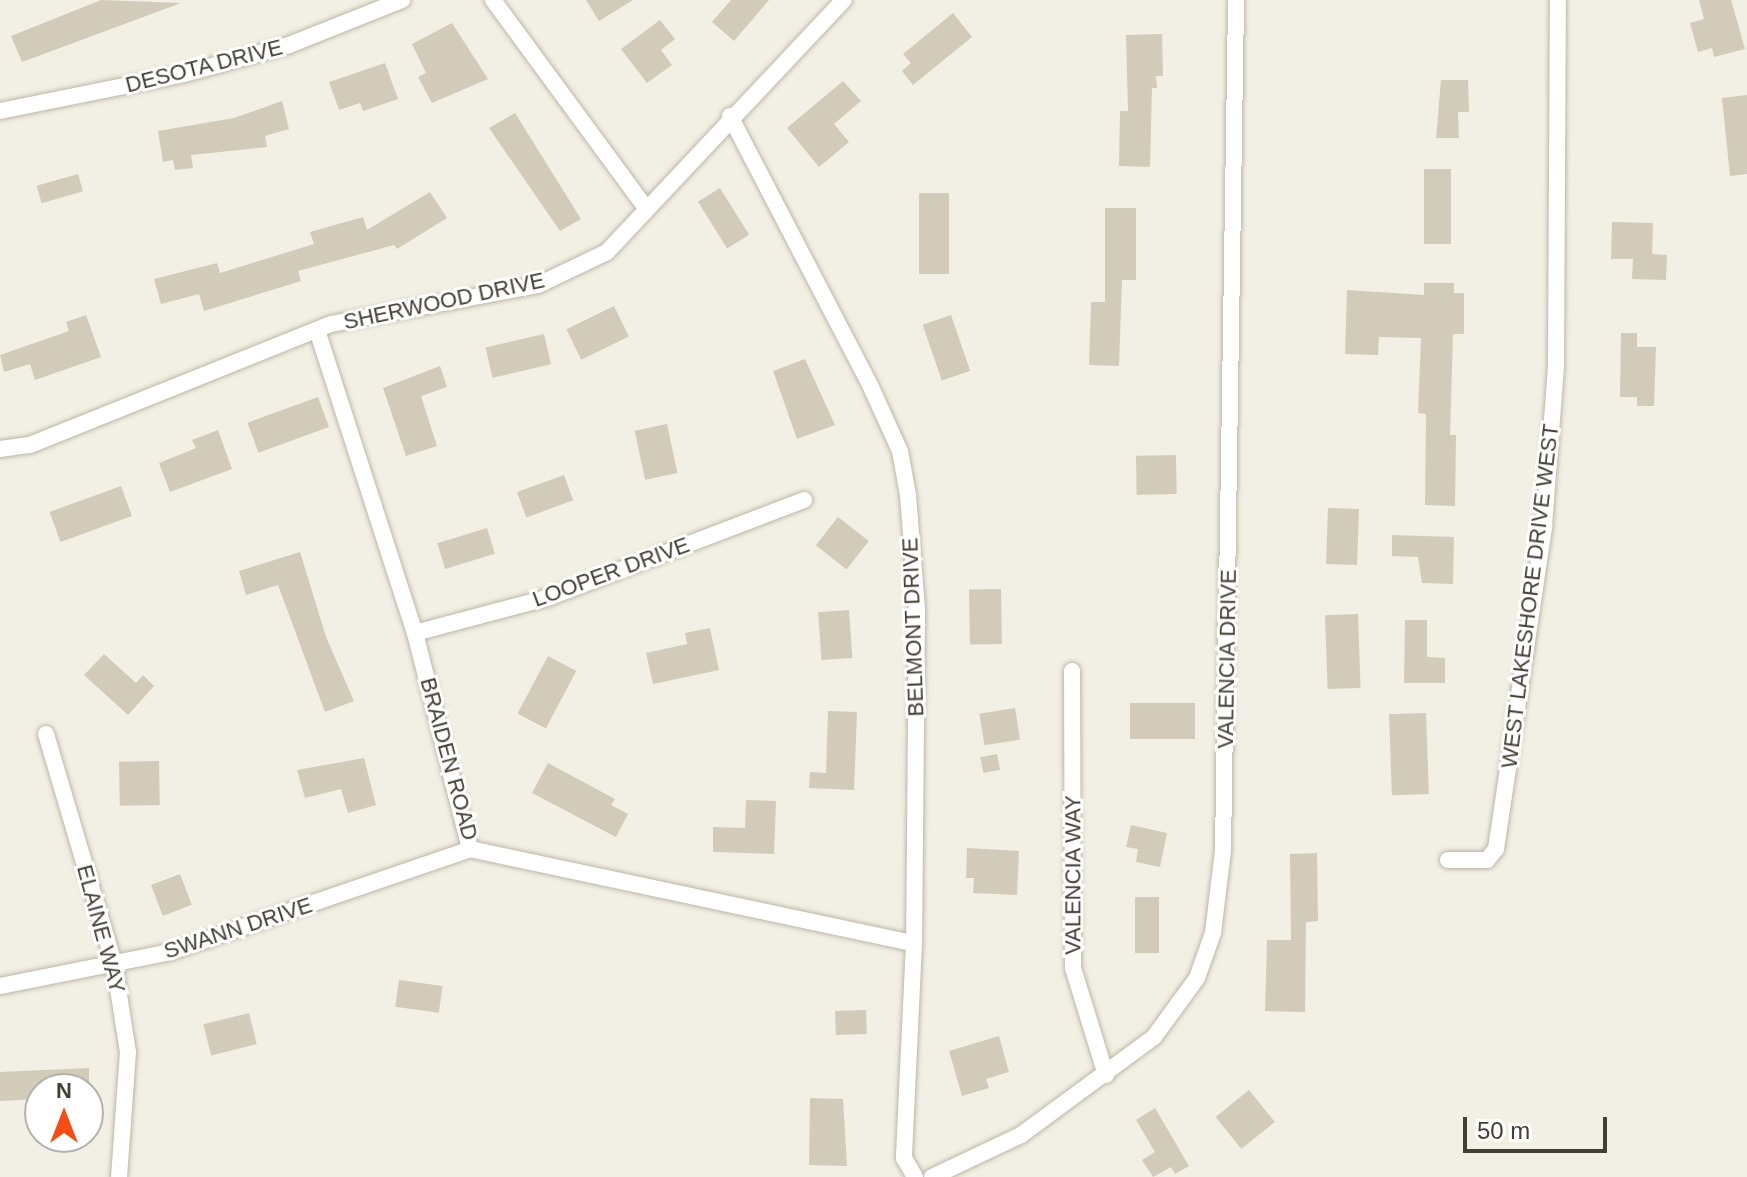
<!DOCTYPE html>
<html>
<head>
<meta charset="utf-8">
<style>
	body { margin:0 }
	#map { position:relative; width:1747px; height:1177px; overflow:hidden; background:#f2efe4; font-family:Helvetica,sans-serif }
	div>[style] { position:absolute }
	[style*='--x'] { left:calc(var(--x)*1px); top:calc(var(--y)*1px); width:calc(var(--w)*1px); rotate:calc(var(--a)*1deg) }
	.building>* { inset:0; background:#d3cbb9; transform-origin:0 0 }
	.roads { filter:drop-shadow(0 0 2px #bdb7a7) drop-shadow(0 0 2px #bdb7a7) }
	.street>* { height:16px; margin:-8px; padding:0 8px; transform-origin:8px; border-radius:8px; background:#fff }
	span { translate:-50% -50%; white-space:nowrap; text-align:center; line-height:1.15; -webkit-text-stroke:6px #fff; paint-order:stroke }
	.street-label { font-size:22px; color:#443f34 }
	.north { position:absolute; left:24px; top:1073px; width:80px; height:80px; box-sizing:border-box; background:#fff; border:2px solid #b4b2ae; border-radius:50%; rotate:0deg; font-size:22px; font-weight:700; line-height:32px; text-align:center; color:#443f34 }
	.north::after { content:''; display:block; margin:auto; width:28px; height:36px; background:#f84c15; clip-path:polygon(50% 0,100% 100%,50% 72%,0 100%) }
	.scale { position:absolute; left:1463px; top:1117px; width:144px; height:36px; box-sizing:border-box; border:4px solid #443f34; border-top:0; padding-left:10px; font-size:24px; line-height:28px; white-space:nowrap; color:#443f34; -webkit-text-stroke:6px #fff; paint-order:stroke }
</style>
</head>
<body>
<div id="map">
	<div class="building">
		<div style="clip-path:polygon(101px 0,181px 3px,22px 62px,11px 36px)"></div>
		<div style="clip-path:polygon(586px 0,633px 0,599px 21px)"></div>
		<div style="clip-path:polygon(731px 0,769px 0,734px 41px,712px 22px)"></div>
		<div style="clip-path:polygon(1699px 0,1731px 0,1745px 49px,1714px 57px,1712px 48px,1698px 52px,1690px 23px,1704px 19px)"></div>
		<div style="clip-path:polygon(953px 13px,972px 37px,913px 85px,902px 71px,911px 63px,903px 54px)"></div>
		<div style="clip-path:polygon(660px 20px,675px 39px,661px 50px,672px 65px,647px 83px,621px 49px)"></div>
		<div style="clip-path:polygon(452px 23px,488px 79px,432px 103px,418px 77px,426px 73px,412px 44px)"></div>
		<div style="clip-path:polygon(1162px 34px,1163px 76px,1156px 76px,1157px 88px,1152px 88px,1150px 167px,1119px 166px,1120px 111px,1128px 111px,1126px 35px)"></div>
		<div style="clip-path:polygon(385px 63px,398px 99px,363px 111px,360px 103px,339px 110px,329px 82px)"></div>
		<div style="clip-path:polygon(1441px 80px,1468px 80px,1469px 112px,1458px 112px,1459px 138px,1436px 138px)"></div>
		<div style="clip-path:polygon(843px 81px,861px 101px,834px 124px,849px 142px,819px 167px,787px 128px)"></div>
		<div style="clip-path:polygon(1747px 95px,1747px 174px,1730px 176px,1722px 98px)"></div>
		<div style="clip-path:polygon(282px 101px,289px 129px,265px 136px,267px 147px,191px 155px,193px 168px,175px 170px,173px 160px,163px 162px,158px 131px,234px 118px)"></div>
		<div style="clip-path:polygon(515px 113px,581px 219px,560px 231px,489px 128px)"></div>
		<div style="left:1424px;top:169px;width:27px;height:75px"></div>
		<div style="left:78px;top:174px;width:18px;height:43px;rotate:74deg"></div>
		<div style="left:720px;top:188px;width:55px;height:26px;rotate:58deg"></div>
		<div style="clip-path:polygon(430px 192px,447px 218px,397px 249px,394px 245px,298px 271px,301px 281px,204px 311px,199px 294px,161px 304px,154px 279px,217px 263px,220px 273px,314px 244px,310px 232px,363px 217px,367px 230px)"></div>
		<div style="left:919px;top:193px;width:30px;height:81px"></div>
		<div style="clip-path:polygon(1105px 208px,1136px 208px,1136px 280px,1122px 280px,1119px 366px,1089px 365px,1091px 302px,1105px 302px)"></div>
		<div style="clip-path:polygon(1612px 222px,1653px 223px,1652px 254px,1667px 255px,1666px 280px,1632px 279px,1633px 259px,1611px 259px)"></div>
		<div style="clip-path:polygon(1424px 283px,1454px 283px,1454px 293px,1464px 293px,1464px 334px,1453px 334px,1450px 435px,1456px 435px,1455px 506px,1425px 505px,1426px 414px,1418px 413px,1421px 338px,1379px 337px,1378px 355px,1345px 354px,1347px 290px,1424px 295px)"></div>
		<div style="left:614px;top:306px;width:34px;height:53px;rotate:64deg"></div>
		<div style="clip-path:polygon(86px 315px,101px 357px,35px 380px,30px 364px,4px 372px,0 355px,69px 331px,66px 322px)"></div>
		<div style="left:951px;top:315px;width:59px;height:30px;rotate:71deg"></div>
		<div style="clip-path:polygon(1621px 333px,1637px 333px,1637px 347px,1656px 347px,1654px 406px,1637px 406px,1637px 397px,1620px 397px)"></div>
		<div style="left:544px;top:334px;width:31px;height:60px;rotate:77deg"></div>
		<div style="clip-path:polygon(805px 359px,835px 425px,797px 439px,773px 371px)"></div>
		<div style="clip-path:polygon(440px 366px,447px 387px,421px 396px,437px 446px,406px 456px,383px 388px)"></div>
		<div style="left:318px;top:397px;width:32px;height:75px;rotate:70deg"></div>
		<div style="left:667px;top:424px;width:50px;height:33px;rotate:78deg"></div>
		<div style="clip-path:polygon(218px 430px,232px 469px,170px 492px,159px 463px,196px 448px,192px 440px)"></div>
		<div style="left:1176px;top:455px;width:39px;height:40px;rotate:89deg"></div>
		<div style="left:564px;top:475px;width:27px;height:50px;rotate:70deg"></div>
		<div style="left:121px;top:486px;width:32px;height:76px;rotate:70deg"></div>
		<div style="left:1328px;top:508px;width:31px;height:56px;rotate:2deg"></div>
		<div style="left:838px;top:517px;width:39px;height:36px;rotate:38deg"></div>
		<div style="left:487px;top:528px;width:27px;height:52px;rotate:73deg"></div>
		<div style="clip-path:polygon(1392px 535px,1454px 537px,1453px 584px,1422px 583px,1418px 557px,1392px 556px)"></div>
		<div style="clip-path:polygon(300px 552px,326px 637px,354px 701px,325px 712px,278px 585px,246px 595px,239px 571px)"></div>
		<div style="left:1001px;top:589px;width:55px;height:32px;rotate:89deg"></div>
		<div style="left:849px;top:610px;width:48px;height:31px;rotate:86deg"></div>
		<div style="left:1358px;top:614px;width:74px;height:33px;rotate:88deg"></div>
		<div style="clip-path:polygon(1405px 620px,1427px 620px,1427px 657px,1445px 658px,1445px 683px,1404px 683px)"></div>
		<div style="clip-path:polygon(710px 628px,719px 670px,653px 684px,646px 653px,687px 644px,685px 633px)"></div>
		<div style="clip-path:polygon(104px 654px,136px 683px,143px 675px,154px 686px,128px 715px,84px 675px)"></div>
		<div style="left:548px;top:656px;width:32px;height:65px;rotate:28deg"></div>
		<div style="left:1130px;top:703px;width:65px;height:36px"></div>
		<div style="left:1015px;top:708px;width:32px;height:36px;rotate:81deg"></div>
		<div style="clip-path:polygon(828px 711px,857px 712px,854px 790px,809px 788px,810px 772px,826px 773px)"></div>
		<div style="left:1426px;top:713px;width:81px;height:37px;rotate:88deg"></div>
		<div style="left:997px;top:754px;width:16px;height:17px;rotate:79deg"></div>
		<div style="clip-path:polygon(364px 758px,376px 805px,348px 813px,341px 789px,305px 798px,297px 770px)"></div>
		<div style="left:159px;top:761px;width:44px;height:40px;rotate:89deg"></div>
		<div style="clip-path:polygon(548px 763px,615px 799px,611px 805px,628px 814px,616px 837px,532px 793px)"></div>
		<div style="clip-path:polygon(746px 800px,776px 801px,774px 854px,713px 852px,713px 827px,745px 828px)"></div>
		<div style="clip-path:polygon(1131px 825px,1167px 833px,1160px 867px,1136px 862px,1138px 849px,1126px 847px)"></div>
		<div style="clip-path:polygon(967px 848px,1019px 851px,1017px 895px,973px 893px,974px 878px,966px 878px)"></div>
		<div style="clip-path:polygon(1317px 853px,1318px 921px,1306px 922px,1305px 1012px,1265px 1011px,1267px 940px,1291px 940px,1290px 854px)"></div>
		<div style="left:180px;top:874px;width:33px;height:31px;rotate:69deg"></div>
		<div style="left:1135px;top:897px;width:24px;height:56px"></div>
		<div style="left:399px;top:980px;width:44px;height:27px;rotate:8deg"></div>
		<div style="left:866px;top:1010px;width:24px;height:31px;rotate:88deg"></div>
		<div style="left:249px;top:1013px;width:32px;height:47px;rotate:76deg"></div>
		<div style="clip-path:polygon(999px 1036px,1009px 1072px,986px 1079px,989px 1088px,962px 1096px,949px 1051px)"></div>
		<div style="clip-path:polygon(89px 1068px,89px 1089px,40px 1089px,40px 1099px,0 1101px,0 1072px)"></div>
		<div style="left:1249px;top:1090px;width:41px;height:43px;rotate:51deg"></div>
		<div style="clip-path:polygon(810px 1098px,843px 1099px,847px 1166px,809px 1165px)"></div>
		<div style="clip-path:polygon(1155px 1108px,1189px 1166px,1175px 1174px,1171px 1167px,1153px 1177px,1142px 1160px,1155px 1152px,1136px 1120px)"></div>
	</div>
	<div class="roads">
		<div class="street">
			<div style="--x:493;--y:0;--w:258;--a:53.7"></div>
			<div style="--x:0;--y:111;--w:188;--a:-11.4"></div>
			<div style="--x:184;--y:74;--w:109;--a:-15.4"></div>
			<div style="--x:289;--y:45;--w:122;--a:-21.7"></div>
			<div style="--x:730;--y:116;--w:303;--a:62.5"></div>
			<div style="--x:870;--y:385;--w:72;--a:65.6"></div>
			<div style="--x:900;--y:451;--w:45;--a:79.7"></div>
			<div style="--x:908;--y:495;--w:114;--a:85.5"></div>
			<div style="--x:917;--y:609;--w:334;--a:90.5"></div>
			<div style="--x:914;--y:943;--w:215;--a:92.7"></div>
			<div style="--x:904;--y:1158;--w:22;--a:60"></div>
			<div style="--x:317;--y:330;--w:318;--a:72.1"></div>
			<div style="--x:415;--y:633;--w:223;--a:75.7"></div>
			<div style="--x:470;--y:849;--w:454;--a:12"></div>
			<div style="--x:0;--y:449;--w:30;--a:-8"></div>
			<div style="--x:30;--y:445;--w:324;--a:-21.9"></div>
			<div style="--x:331;--y:324;--w:211;--a:-10.7"></div>
			<div style="--x:538;--y:285;--w:76;--a:-25.6"></div>
			<div style="--x:607;--y:252;--w:346;--a:-46.8"></div>
			<div style="--x:415;--y:633;--w:140;--a:-14.9"></div>
			<div style="--x:550;--y:597;--w:272;--a:-20.9"></div>
			<div style="--x:1072;--y:671;--w:297;--a:89.8"></div>
			<div style="--x:1073;--y:968;--w:112;--a:72.9"></div>
			<div style="--x:46;--y:734;--w:239;--a:73.5"></div>
			<div style="--x:114;--y:963;--w:90;--a:81.1"></div>
			<div style="--x:128;--y:1052;--w:125;--a:94.1"></div>
			<div style="--x:1448;--y:860;--w:39;--a:0"></div>
			<div style="--x:1487;--y:860;--w:14;--a:-51"></div>
			<div style="--x:1496;--y:849;--w:327;--a:-81.5"></div>
			<div style="--x:1544;--y:526;--w:161;--a:-85.7"></div>
			<div style="--x:1556;--y:365;--w:365;--a:-89.7"></div>
			<div style="--x:0;--y:986;--w:173;--a:-11.3"></div>
			<div style="--x:170;--y:952;--w:317;--a:-18.9"></div>
			<div style="--x:932;--y:1177;--w:98;--a:-25.3"></div>
			<div style="--x:1021;--y:1135;--w:165;--a:-36.4"></div>
			<div style="--x:1154;--y:1037;--w:73;--a:-53.9"></div>
			<div style="--x:1197;--y:978;--w:48;--a:-70.4"></div>
			<div style="--x:1213;--y:933;--w:84;--a:-83.1"></div>
			<div style="--x:1223;--y:850;--w:850;--a:-89.12"></div>
		</div>
	</div>
	<div class="street-label">
		<span style="left:204px;top:66px;rotate:-14deg">DESOTA DRIVE</span>
		<span style="left:444px;top:301px;rotate:-12deg">SHERWOOD DRIVE</span>
		<span style="left:611px;top:572px;rotate:-20deg">LOOPER DRIVE</span>
		<span style="left:1530px;top:596px;rotate:-83deg">WEST LAKESHORE DRIVE WEST</span>
		<span style="left:913px;top:627px;rotate:-92deg">BELMONT DRIVE</span>
		<span style="left:1227px;top:659px;rotate:-89deg">VALENCIA DRIVE</span>
		<span style="left:449px;top:759px;rotate:75deg">BRAIDEN ROAD</span>
		<span style="left:1073px;top:875px;rotate:-90deg">VALENCIA WAY</span>
		<span style="left:238px;top:928px;rotate:-18deg">SWANN DRIVE</span>
		<span style="left:101px;top:929px;rotate:75deg">ELAINE WAY</span>
	</div>
	<div class="north">N</div>
	<div class="scale">50 m</div>
</div>
</body>
</html>
